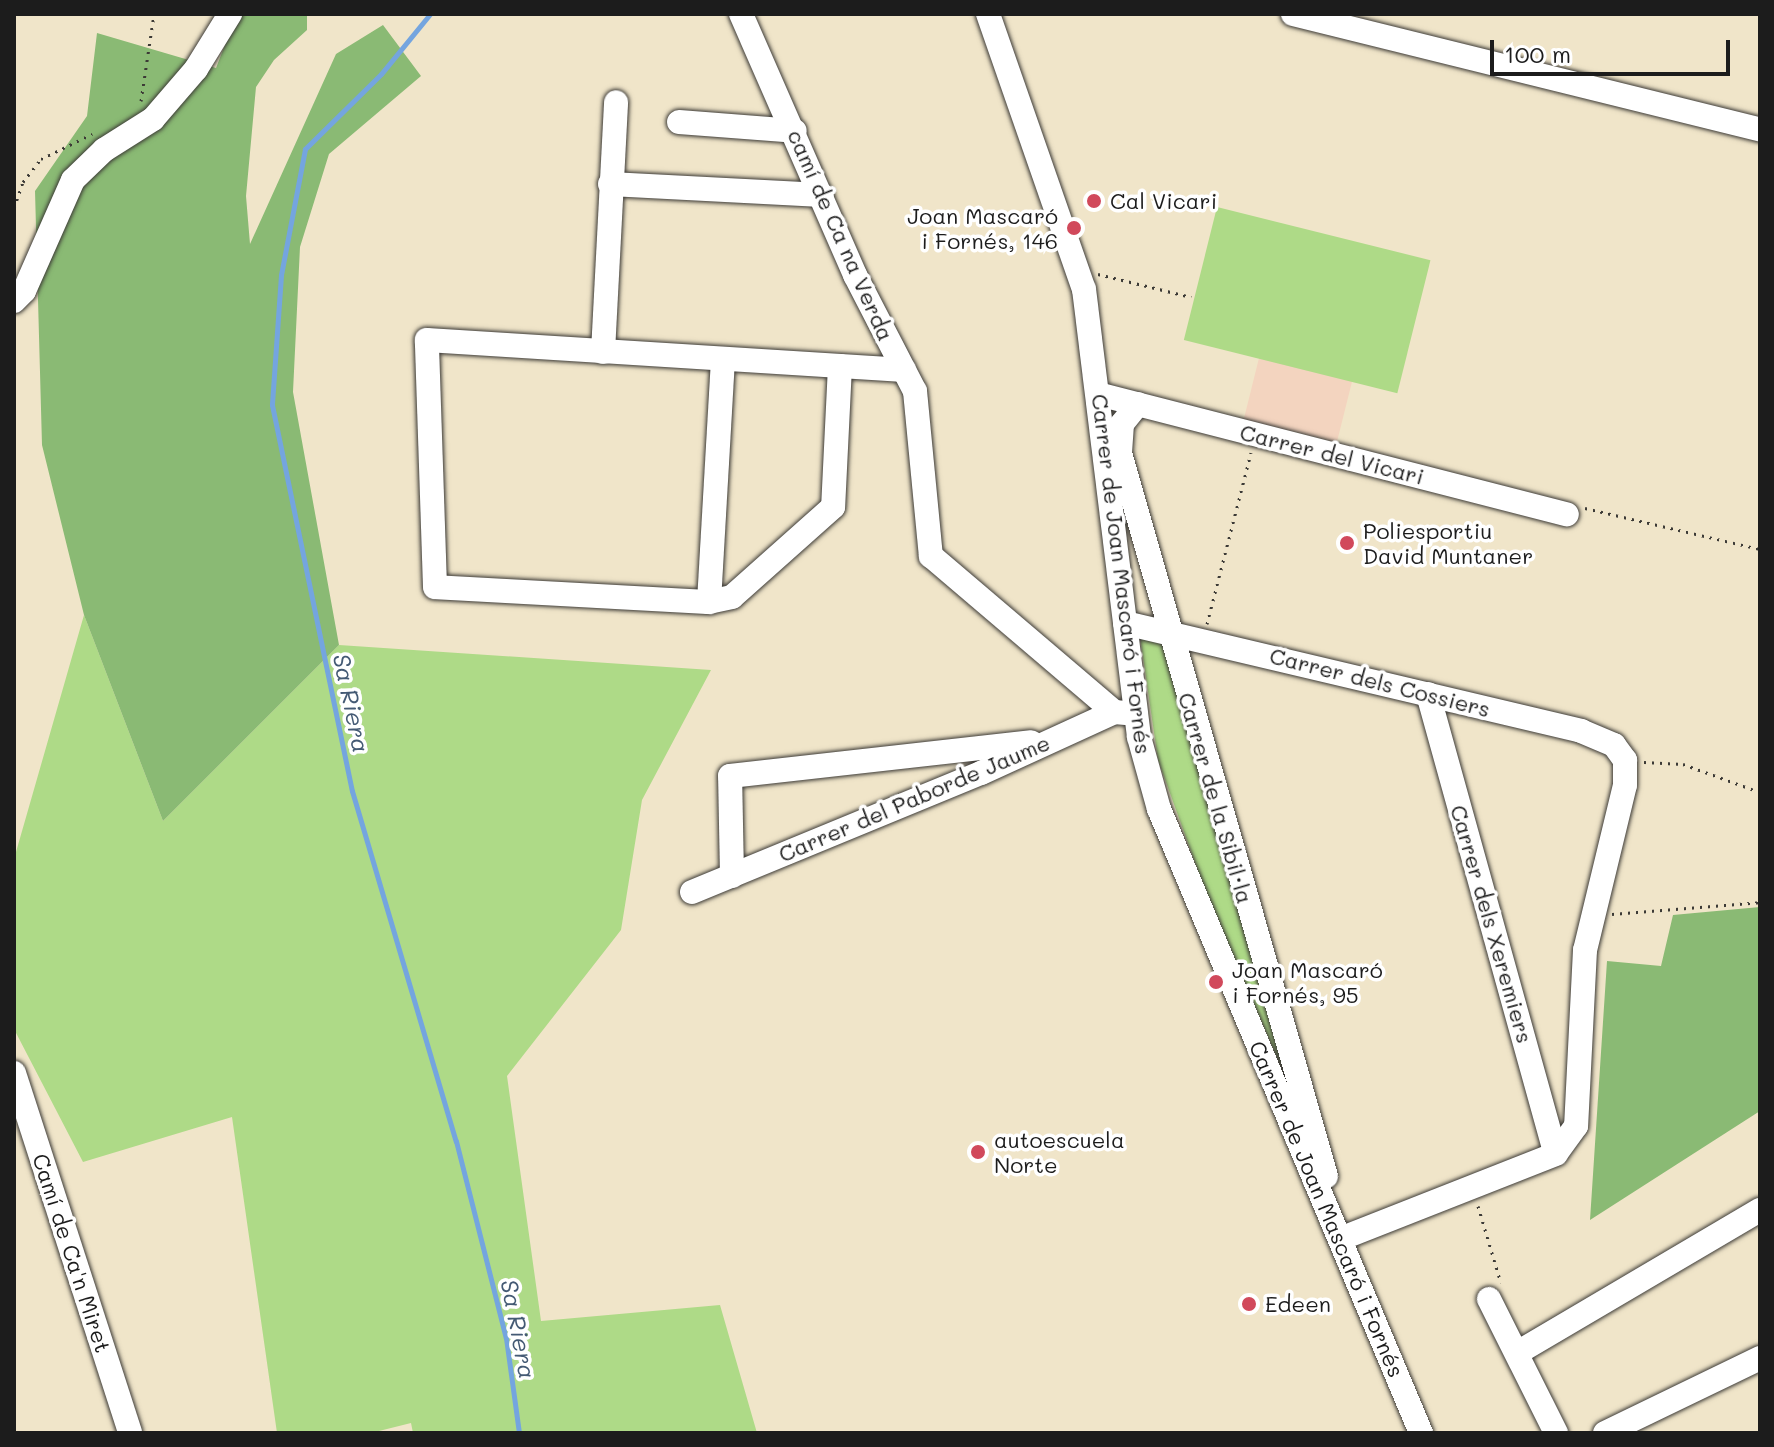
<!DOCTYPE html>
<html>
<head>
<meta charset="utf-8">
<style>
	body { margin:0 }
	#map { position:relative; width:1774px; height:1447px; overflow:hidden; background:#f0e5c9; font-family:Mali,sans-serif }
	div>[style] { position:absolute }
	[style*='--x'] { left:calc(var(--x)*1px); top:calc(var(--y)*1px); width:calc(var(--w)*1px); rotate:calc(var(--a)*1deg) }
	.built>* { inset:0; background:#f3d4bf; transform-origin:0 0 }
	.green>* { inset:0; background:#aeda87; transform-origin:0 0 }
	.forest>* { inset:0; background:#8aba74 }
	.stream>* { height:5px; margin:-2.5px; padding:0 2.5px; transform-origin:2.5px; border-radius:2.5px; background:#74a5df }
	.path>* { height:3px; margin-top:-1.5px; transform-origin:0; background:repeating-linear-gradient(90deg,#3c3a36 0 2px,transparent 0 8px) }
	.roads { filter:drop-shadow(0 0 2px #3c3a36) drop-shadow(0 0 2px #3c3a36) }
	.minor>* { height:24px; margin:-12px; padding:0 12px; transform-origin:12px; border-radius:12px; background:#fff }
	.dots>* { width:22px; height:22px; translate:-50% -50%; box-sizing:border-box; border:4px solid #fff; border-radius:50% }
	span { translate:-50% -50%; white-space:nowrap; text-align:center; line-height:1.15; -webkit-text-stroke:7px #fff; paint-order:stroke }
	.poi-label { font-size:22px; color:#1c1c1c }
	.left { translate:0 -50%; text-align:left }
	.right { translate:-100% -50%; text-align:right }
	.street-label { font-size:22px; color:#1c1c1c }
	.water-label { font-size:24px; color:#445a74; font-style:italic }
	.frame { position:absolute; inset:0; border:16px solid #1c1c1c; pointer-events:none }
	.scale { position:absolute; left:1490px; top:40px; width:240px; height:36px; box-sizing:border-box; border:4px solid #1c1c1c; border-top:0; padding-left:10px; font-size:24px; line-height:28px; white-space:nowrap; color:#1c1c1c; -webkit-text-stroke:6px #fff; paint-order:stroke }
</style>
</head>
<body>
<div id="map">
	<div class="built">
		<div style="left:1259px;top:358px;width:96px;height:63px;rotate:14deg"></div>
	</div>
	<div class="green">
		<div style="left:1217px;top:207px;width:220px;height:137px;rotate:14deg"></div>
		<div style="clip-path:polygon(84px 615px,163px 821px,339px 645px,711px 670px,642px 800px,621px 930px,507px 1076px,541px 1321px,720px 1305px,757px 1433px,413px 1433px,411px 1423px,371px 1433px,277px 1433px,232px 1117px,83px 1162px,14px 1029px,14px 859px)"></div>
		<div style="clip-path:polygon(1139px 630px,1165px 636px,1308px 1129px,1206px 893px,1158px 760px)"></div>
	</div>
	<div class="forest">
		<div style="clip-path:polygon(237px 14px,307px 14px,307px 30px,274px 60px,256px 87px,246px 196px,250px 244px,336px 54px,383px 25px,421px 76px,329px 154px,300px 247px,293px 392px,339px 645px,163px 821px,84px 615px,42px 445px,35px 191px,87px 116px,97px 33px,216px 68px)"></div>
		<div style="clip-path:polygon(1760px 907px,1760px 1111px,1590px 1220px,1607px 961px,1661px 966px,1673px 915px)"></div>
	</div>
	<div class="stream">
		<div style="--x:430;--y:14;--w:77;--a:129.2"></div>
		<div style="--x:381;--y:74;--w:107;--a:135.4"></div>
		<div style="--x:305;--y:149;--w:128;--a:100.8"></div>
		<div style="--x:281;--y:275;--w:130;--a:94"></div>
		<div style="--x:272;--y:405;--w:394;--a:78.3"></div>
		<div style="--x:352;--y:791;--w:365;--a:73.5"></div>
		<div style="--x:456;--y:1141;--w:203;--a:75.8"></div>
		<div style="--x:506;--y:1338;--w:96;--a:82.2"></div>
	</div>
	<div class="path">
		<div style="--x:141;--y:101;--w:88;--a:-81.5"></div>
		<div style="--x:14;--y:208;--w:28;--a:-71"></div>
		<div style="--x:23;--y:182;--w:29;--a:-52"></div>
		<div style="--x:41;--y:159;--w:57;--a:-26.1"></div>
		<div style="--x:1098;--y:274;--w:96;--a:13.9"></div>
		<div style="--x:1585;--y:508;--w:180;--a:13.2"></div>
		<div style="--x:1207;--y:624;--w:177;--a:-75.6"></div>
		<div style="--x:1644;--y:762;--w:39;--a:3"></div>
		<div style="--x:1683;--y:764;--w:82;--a:20"></div>
		<div style="--x:1612;--y:914;--w:148;--a:-4.6"></div>
		<div style="--x:1478;--y:1206;--w:80;--a:73.4"></div>
	</div>
	<div class="roads">
		<div class="minor">
			<div style="--x:741;--y:14;--w:285;--a:66.4"></div>
			<div style="--x:855;--y:275;--w:131;--a:62.7"></div>
			<div style="--x:915;--y:391;--w:166;--a:84.5"></div>
			<div style="--x:931;--y:556;--w:240;--a:40.4"></div>
			<div style="--x:988;--y:14;--w:291;--a:70.8"></div>
			<div style="--x:1084;--y:289;--w:451;--a:83"></div>
			<div style="--x:1139;--y:737;--w:75;--a:74.5"></div>
			<div style="--x:1159;--y:809;--w:677;--a:67.22"></div>
			<div style="--x:1293;--y:14;--w:481;--a:13.9"></div>
			<div style="--x:679;--y:122;--w:116;--a:4.4"></div>
			<div style="--x:610;--y:184;--w:212;--a:3"></div>
			<div style="--x:14;--y:301;--w:14;--a:-45"></div>
			<div style="--x:24;--y:291;--w:121;--a:-66.2"></div>
			<div style="--x:73;--y:180;--w:43;--a:-44.1"></div>
			<div style="--x:104;--y:150;--w:58;--a:-32.3"></div>
			<div style="--x:153;--y:119;--w:66;--a:-49.3"></div>
			<div style="--x:196;--y:69;--w:65;--a:-58.3"></div>
			<div style="--x:603;--y:352;--w:250;--a:-87"></div>
			<div style="--x:840;--y:366;--w:141;--a:92.8"></div>
			<div style="--x:833;--y:507;--w:135;--a:138.3"></div>
			<div style="--x:732;--y:597;--w:24;--a:168"></div>
			<div style="--x:709;--y:602;--w:274;--a:-176.9"></div>
			<div style="--x:435;--y:587;--w:247;--a:-91.9"></div>
			<div style="--x:427;--y:340;--w:478;--a:3.6"></div>
			<div style="--x:1098;--y:394;--w:484;--a:14.4"></div>
			<div style="--x:1138;--y:404;--w:26;--a:129"></div>
			<div style="--x:1122;--y:424;--w:29;--a:94"></div>
			<div style="--x:1120;--y:453;--w:752;--a:74.1"></div>
			<div style="--x:709;--y:602;--w:243;--a:-86.7"></div>
			<div style="--x:1125;--y:623;--w:469;--a:13.3"></div>
			<div style="--x:1581;--y:731;--w:36;--a:23"></div>
			<div style="--x:1614;--y:745;--w:19;--a:54"></div>
			<div style="--x:1625;--y:760;--w:25;--a:90"></div>
			<div style="--x:1625;--y:785;--w:170;--a:103.6"></div>
			<div style="--x:1585;--y:950;--w:176;--a:92.9"></div>
			<div style="--x:1576;--y:1126;--w:34;--a:126"></div>
			<div style="--x:1428;--y:694;--w:477;--a:74.5"></div>
			<div style="--x:732;--y:876;--w:100;--a:-91.1"></div>
			<div style="--x:730;--y:776;--w:303;--a:-6.4"></div>
			<div style="--x:692;--y:892;--w:313;--a:-22.4"></div>
			<div style="--x:981;--y:773;--w:146;--a:-24.6"></div>
			<div style="--x:1114;--y:712;--w:12;--a:5"></div>
			<div style="--x:14;--y:1073;--w:378;--a:72.1"></div>
			<div style="--x:1340;--y:1239;--w:232;--a:-21.5"></div>
			<div style="--x:1489;--y:1299;--w:150;--a:63.4"></div>
			<div style="--x:1517;--y:1353;--w:282;--a:-30.5"></div>
			<div style="--x:1605;--y:1433;--w:172;--a:-25.8"></div>
		</div>
	</div>
	<div class="dots">
		<div style="left:1094px;top:201px;background:#d1495b"></div>
		<div style="left:1074px;top:228px;background:#d1495b"></div>
		<div style="left:1347px;top:543px;background:#d1495b"></div>
		<div style="left:1216px;top:982px;background:#d1495b"></div>
		<div style="left:978px;top:1152px;background:#d1495b"></div>
		<div style="left:1249px;top:1304px;background:#d1495b"></div>
	</div>
	<div class="poi-label">
		<span class="left" style="left:1110px;top:201px">Cal Vicari</span>
		<span class="right" style="left:1058px;top:228px">Joan Mascaró<br>i Fornés, 146</span>
		<span class="left" style="left:1363px;top:543px">Poliesportiu<br>David Muntaner</span>
		<span class="left" style="left:1232px;top:982px">Joan Mascaró<br>i Fornés, 95</span>
		<span class="left" style="left:994px;top:1152px">autoescuela<br>Norte</span>
		<span class="left" style="left:1265px;top:1304px">Edeen</span>
	</div>
	<div class="street-label">
		<span style="left:841px;top:235px;rotate:66deg">camí de Ca na Verda</span>
		<span style="left:1332px;top:454px;rotate:14deg">Carrer del Vicari</span>
		<span style="left:1122px;top:574px;rotate:83deg">Carrer de Joan Mascaró i Fornés</span>
		<span style="left:1380px;top:682px;rotate:14deg">Carrer dels Cossiers</span>
		<span style="left:914px;top:798px;rotate:-23deg">Carrer del Paborde Jaume</span>
		<span style="left:1216px;top:798px;rotate:74deg">Carrer de la Sibil·la</span>
		<span style="left:1492px;top:924px;rotate:74deg">Carrer dels Xeremiers</span>
		<span style="left:1327px;top:1209px;rotate:67deg">Carrer de Joan Mascaró i Fornés</span>
		<span style="left:72px;top:1253px;rotate:72deg">Camí de Ca'n Miret</span>
	</div>
	<div class="water-label">
		<span style="left:352px;top:703px;rotate:78deg">Sa Riera</span>
		<span style="left:519px;top:1329px;rotate:79deg">Sa Riera</span>
	</div>
	<div class="frame"></div>
	<div class="scale">100 m</div>
</div>
</body>
</html>
